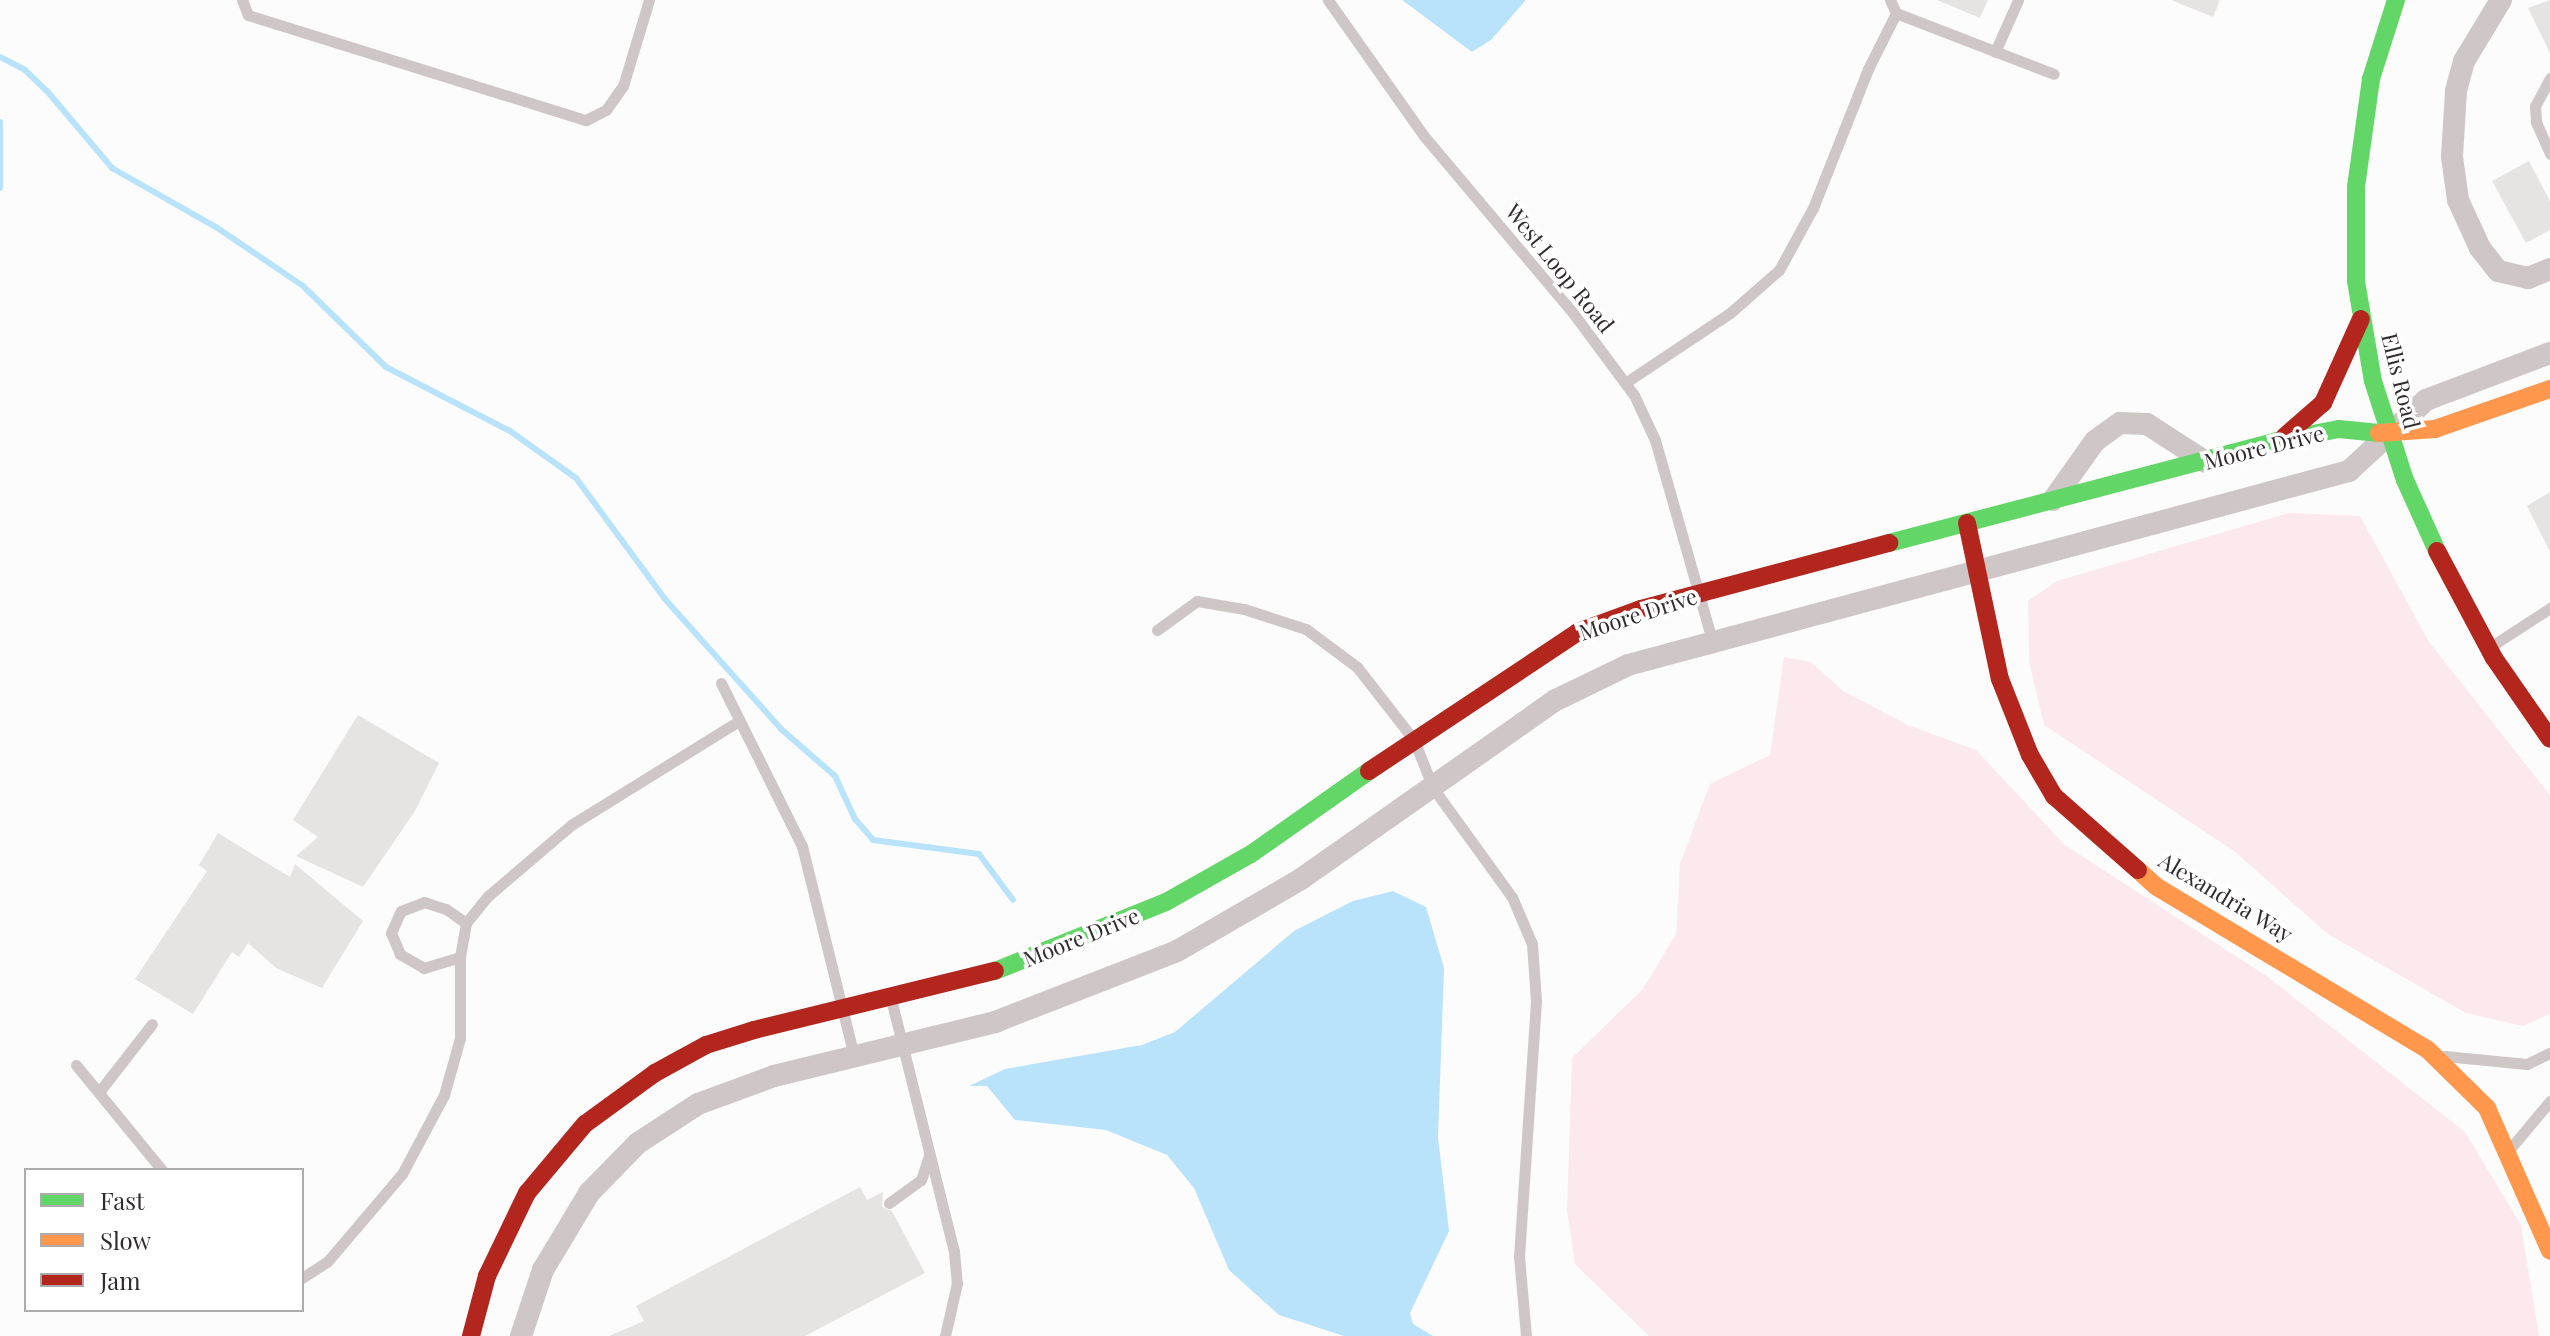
<!DOCTYPE html>
<html>
<head>
<meta charset="utf-8">
<style>
	body { margin:0 }
	#map { position:relative; width:2550px; height:1336px; overflow:hidden; background:#fdfcfc; font-family:"Playfair Display",serif }
	div>[style] { position:absolute }
	[style*='--x'] { left:calc(var(--x)*1px); top:calc(var(--y)*1px); width:calc(var(--w)*1px); rotate:calc(var(--a)*1deg) }
	.green>* { inset:0; background:#fce9ed }
	.water>* { inset:0; background:#b8e3fb }
	.stream>* { height:6px; margin:-3px; padding:0 3px; transform-origin:3px; border-radius:3px; background:#b8e3fb }
	.building>* { inset:0; background:#e6e3e3 }
	.lane>* { height:11px; margin:-5.5px; padding:0 5.5px; transform-origin:5.5px; border-radius:5.5px; background:#cfc6c7 }
	.street>* { height:22px; margin:-11px; padding:0 11px; transform-origin:11px; border-radius:11px; background:#cfc6c7 }
	.fast>* { height:18px; margin:-9px; padding:0 9px; transform-origin:9px; border-radius:9px; background:#63d668 }
	.slow>* { height:18px; margin:-9px; padding:0 9px; transform-origin:9px; border-radius:9px; background:#ff974d }
	.jam>* { height:18px; margin:-9px; padding:0 9px; transform-origin:9px; border-radius:9px; background:#b3261e }
	span { translate:-50% -50%; white-space:nowrap; text-align:center; line-height:1.15; -webkit-text-stroke:7px #fff; paint-order:stroke }
	.street-label { font-size:22px; color:#312c2d }
	.legend { position:absolute; left:24px; top:1168px; width:280px; height:144px; box-sizing:border-box; background:#fff; border:2px solid #adabab; margin:0; padding:10px 14px; list-style:none; font-size:24px; color:#312c2d }
	.legend li { display:flex; align-items:center; gap:16px; height:40px }
	.legend b { width:40px; border:2px solid #adabab }
</style>
</head>
<body>
<div id="map">
	<div class="green">
		<div style="clip-path:polygon(2289px 513px,2360px 516px,2429px 642px,2550px 795px,2550px 1014px,2523px 1026px,2466px 1013px,2328px 934px,2234px 851px,2044px 725px,2029px 661px,2028px 601px,2057px 581px)"></div>
		<div style="clip-path:polygon(1784px 657px,1811px 662px,1843px 691px,1908px 725px,1976px 750px,2065px 845px,2268px 977px,2465px 1132px,2521px 1225px,2539px 1336px,1649px 1336px,1575px 1264px,1567px 1210px,1572px 1058px,1643px 989px,1676px 934px,1680px 864px,1710px 784px,1770px 755px)"></div>
	</div>
	<div class="water">
		<div style="clip-path:polygon(1402px 0,1526px 0,1491px 40px,1472px 52px)"></div>
		<div style="clip-path:polygon(1393px 891px,1426px 907px,1444px 968px,1438px 1137px,1449px 1231px,1410px 1313px,1413px 1324px,1433px 1336px,1344px 1336px,1279px 1315px,1229px 1270px,1194px 1188px,1167px 1155px,1106px 1130px,1015px 1120px,987px 1086px,969px 1086px,1005px 1069px,1142px 1045px,1175px 1032px,1294px 931px,1353px 901px)"></div>
	</div>
	<div class="stream">
		<div style="--x:0;--y:57;--w:28;--a:27"></div>
		<div style="--x:25;--y:70;--w:30;--a:44"></div>
		<div style="--x:47;--y:91;--w:101;--a:49.8"></div>
		<div style="--x:112;--y:168;--w:120;--a:29.6"></div>
		<div style="--x:216;--y:227;--w:105;--a:34.1"></div>
		<div style="--x:303;--y:286;--w:116;--a:44.3"></div>
		<div style="--x:386;--y:367;--w:140;--a:27.3"></div>
		<div style="--x:510;--y:431;--w:81;--a:35.5"></div>
		<div style="--x:576;--y:478;--w:149;--a:53.7"></div>
		<div style="--x:664;--y:598;--w:176;--a:48.2"></div>
		<div style="--x:781;--y:729;--w:72;--a:41"></div>
		<div style="--x:835;--y:776;--w:47;--a:65.1"></div>
		<div style="--x:855;--y:819;--w:28;--a:49"></div>
		<div style="--x:873;--y:840;--w:107;--a:7.5"></div>
		<div style="--x:979;--y:854;--w:57;--a:53.5"></div>
		<div style="--x:0;--y:122;--w:66;--a:90"></div>
	</div>
	<div class="building">
		<div style="clip-path:polygon(1937px 0,1988px 0,1980px 18px)"></div>
		<div style="clip-path:polygon(2171px 0,2220px 0,2213px 17px)"></div>
		<div style="clip-path:polygon(2550px 0,2550px 53px,2528px 8px)"></div>
		<div style="clip-path:polygon(2529px 161px,2550px 201px,2550px 230px,2526px 243px,2492px 181px)"></div>
		<div style="clip-path:polygon(2550px 492px,2550px 552px,2527px 506px)"></div>
		<div style="clip-path:polygon(358px 715px,439px 763px,415px 811px,363px 887px,296px 856px,318px 837px,293px 820px)"></div>
		<div style="clip-path:polygon(218px 833px,290px 877px,295px 864px,363px 921px,322px 988px,276px 968px,248px 943px,239px 957px,232px 952px,193px 1014px,135px 979px,207px 871px,199px 865px)"></div>
		<div style="clip-path:polygon(860px 1187px,867px 1200px,883px 1192px,882px 1207px,892px 1211px,925px 1273px,805px 1336px,609px 1336px,644px 1321px,636px 1306px)"></div>
	</div>
	<div class="lane">
		<div style="--x:242;--y:0;--w:16;--a:68"></div>
		<div style="--x:248;--y:15;--w:354;--a:17.3"></div>
		<div style="--x:586;--y:120;--w:22;--a:-27"></div>
		<div style="--x:606;--y:110;--w:29;--a:-55"></div>
		<div style="--x:623;--y:86;--w:90;--a:-73.2"></div>
		<div style="--x:1328;--y:0;--w:166;--a:54.8"></div>
		<div style="--x:1424;--y:136;--w:231;--a:49.9"></div>
		<div style="--x:1573;--y:313;--w:102;--a:53.4"></div>
		<div style="--x:1634;--y:395;--w:50;--a:65"></div>
		<div style="--x:1655;--y:440;--w:208;--a:74.1"></div>
		<div style="--x:1890;--y:0;--w:14;--a:65"></div>
		<div style="--x:1896;--y:13;--w:169;--a:21.1"></div>
		<div style="--x:1995;--y:52;--w:57;--a:-66.1"></div>
		<div style="--x:2550;--y:78;--w:32;--a:118"></div>
		<div style="--x:2535;--y:106;--w:16;--a:86"></div>
		<div style="--x:2536;--y:122;--w:35;--a:66"></div>
		<div style="--x:1625;--y:383;--w:126;--a:-33.7"></div>
		<div style="--x:1730;--y:313;--w:65;--a:-41.3"></div>
		<div style="--x:1779;--y:270;--w:71;--a:-61.3"></div>
		<div style="--x:1813;--y:208;--w:149;--a:-68.4"></div>
		<div style="--x:1868;--y:69;--w:63;--a:-63.4"></div>
		<div style="--x:1157;--y:630;--w:49;--a:-35.9"></div>
		<div style="--x:1197;--y:601;--w:48;--a:9.7"></div>
		<div style="--x:1244;--y:609;--w:65;--a:17.9"></div>
		<div style="--x:1306;--y:629;--w:64;--a:36.7"></div>
		<div style="--x:1357;--y:667;--w:93;--a:52"></div>
		<div style="--x:1414;--y:740;--w:52;--a:68.4"></div>
		<div style="--x:1433;--y:788;--w:135;--a:54.1"></div>
		<div style="--x:1512;--y:897;--w:51;--a:66.9"></div>
		<div style="--x:1532;--y:944;--w:57;--a:86"></div>
		<div style="--x:1536;--y:1001;--w:256;--a:93.8"></div>
		<div style="--x:1519;--y:1256;--w:80;--a:85"></div>
		<div style="--x:2490;--y:647;--w:72;--a:-33"></div>
		<div style="--x:721;--y:683;--w:182;--a:63.6"></div>
		<div style="--x:802;--y:846;--w:216;--a:76.1"></div>
		<div style="--x:460;--y:957;--w:38;--a:163"></div>
		<div style="--x:424;--y:968;--w:28;--a:-150"></div>
		<div style="--x:400;--y:954;--w:23;--a:-113"></div>
		<div style="--x:391;--y:933;--w:24;--a:-66"></div>
		<div style="--x:401;--y:911;--w:25;--a:-21"></div>
		<div style="--x:424;--y:902;--w:23;--a:18"></div>
		<div style="--x:446;--y:909;--w:24;--a:35"></div>
		<div style="--x:891;--y:999;--w:260;--a:76"></div>
		<div style="--x:954;--y:1251;--w:32;--a:85"></div>
		<div style="--x:957;--y:1283;--w:54;--a:102.8"></div>
		<div style="--x:2445;--y:1056;--w:82;--a:5.6"></div>
		<div style="--x:2527;--y:1064;--w:25;--a:-26"></div>
		<div style="--x:76;--y:1065;--w:136;--a:50.7"></div>
		<div style="--x:99;--y:1092;--w:86;--a:-52.1"></div>
		<div style="--x:2509;--y:1150;--w:64;--a:-50.1"></div>
		<div style="--x:889;--y:1203;--w:39;--a:-36"></div>
		<div style="--x:921;--y:1180;--w:26;--a:-72"></div>
		<div style="--x:302;--y:1278;--w:30;--a:-33"></div>
		<div style="--x:327;--y:1262;--w:116;--a:-49.6"></div>
		<div style="--x:402;--y:1174;--w:89;--a:-62"></div>
		<div style="--x:444;--y:1095;--w:59;--a:-74.3"></div>
		<div style="--x:460;--y:1038;--w:81;--a:-90"></div>
		<div style="--x:460;--y:957;--w:35;--a:-80"></div>
		<div style="--x:466;--y:923;--w:35;--a:-51"></div>
		<div style="--x:488;--y:896;--w:109;--a:-40.5"></div>
		<div style="--x:571;--y:825;--w:198;--a:-31.8"></div>
	</div>
	<div class="street">
		<div style="--x:2501;--y:0;--w:71;--a:121.2"></div>
		<div style="--x:2464;--y:61;--w:31;--a:105"></div>
		<div style="--x:2456;--y:91;--w:66;--a:93.5"></div>
		<div style="--x:2452;--y:157;--w:43;--a:82.1"></div>
		<div style="--x:2458;--y:200;--w:53;--a:65.4"></div>
		<div style="--x:2480;--y:248;--w:29;--a:52"></div>
		<div style="--x:2498;--y:271;--w:31;--a:13"></div>
		<div style="--x:2528;--y:278;--w:24;--a:-22"></div>
		<div style="--x:2053;--y:500;--w:72;--a:-54.6"></div>
		<div style="--x:2095;--y:441;--w:31;--a:-36"></div>
		<div style="--x:2120;--y:423;--w:27;--a:2"></div>
		<div style="--x:2147;--y:424;--w:70;--a:32.8"></div>
		<div style="--x:521;--y:1336;--w:70;--a:-71.6"></div>
		<div style="--x:543;--y:1270;--w:90;--a:-59.1"></div>
		<div style="--x:589;--y:1193;--w:70;--a:-45.6"></div>
		<div style="--x:638;--y:1143;--w:72;--a:-33"></div>
		<div style="--x:698;--y:1104;--w:81;--a:-20.2"></div>
		<div style="--x:774;--y:1076;--w:228;--a:-13.7"></div>
		<div style="--x:995;--y:1022;--w:195;--a:-21.3"></div>
		<div style="--x:1177;--y:951;--w:143;--a:-30.1"></div>
		<div style="--x:1301;--y:879;--w:312;--a:-35.1"></div>
		<div style="--x:1556;--y:700;--w:80;--a:-25.9"></div>
		<div style="--x:1628;--y:665;--w:747;--a:-15.06"></div>
		<div style="--x:2349;--y:471;--w:105;--a:-42.7"></div>
		<div style="--x:2426;--y:400;--w:133;--a:-20.8"></div>
	</div>
	<div class="fast">
		<div style="--x:2396;--y:0;--w:83;--a:107.6"></div>
		<div style="--x:2371;--y:79;--w:109;--a:97.9"></div>
		<div style="--x:2356;--y:187;--w:94;--a:90"></div>
		<div style="--x:2356;--y:281;--w:101;--a:80.4"></div>
		<div style="--x:2373;--y:381;--w:104;--a:72.1"></div>
		<div style="--x:2405;--y:480;--w:78;--a:65.7"></div>
		<div style="--x:1889;--y:543;--w:401;--a:-14.7"></div>
		<div style="--x:2277;--y:441;--w:63;--a:-11"></div>
		<div style="--x:2339;--y:429;--w:40;--a:5.7"></div>
		<div style="--x:995;--y:971;--w:184;--a:-22"></div>
		<div style="--x:1166;--y:902;--w:98;--a:-29.5"></div>
		<div style="--x:1251;--y:854;--w:144;--a:-35.1"></div>
	</div>
	<div class="slow">
		<div style="--x:2379;--y:433;--w:56;--a:-4.1"></div>
		<div style="--x:2435;--y:429;--w:122;--a:-19.2"></div>
		<div style="--x:2138;--y:870;--w:25;--a:42"></div>
		<div style="--x:2157;--y:887;--w:316;--a:31"></div>
		<div style="--x:2428;--y:1050;--w:83;--a:44.5"></div>
		<div style="--x:2487;--y:1108;--w:156;--a:66.2"></div>
	</div>
	<div class="jam">
		<div style="--x:2284;--y:437;--w:52;--a:-41.1"></div>
		<div style="--x:2323;--y:403;--w:92;--a:-65.7"></div>
		<div style="--x:1967;--y:523;--w:159;--a:78.1"></div>
		<div style="--x:2000;--y:679;--w:82;--a:68.5"></div>
		<div style="--x:2030;--y:755;--w:48;--a:59.7"></div>
		<div style="--x:2054;--y:796;--w:112;--a:41.4"></div>
		<div style="--x:2437;--y:551;--w:121;--a:62"></div>
		<div style="--x:2494;--y:658;--w:98;--a:55.3"></div>
		<div style="--x:1369;--y:771;--w:251;--a:-33.6"></div>
		<div style="--x:1578;--y:632;--w:67;--a:-20.1"></div>
		<div style="--x:1641;--y:609;--w:257;--a:-14.9"></div>
		<div style="--x:471;--y:1336;--w:62;--a:-75.1"></div>
		<div style="--x:487;--y:1276;--w:92;--a:-64.3"></div>
		<div style="--x:527;--y:1193;--w:90;--a:-50"></div>
		<div style="--x:585;--y:1124;--w:87;--a:-36.1"></div>
		<div style="--x:655;--y:1073;--w:58;--a:-28.8"></div>
		<div style="--x:706;--y:1045;--w:50;--a:-17.4"></div>
		<div style="--x:754;--y:1030;--w:248;--a:-13.8"></div>
	</div>
	<div class="street-label">
		<span style="left:1560px;top:268px;rotate:51deg">West Loop Road</span>
		<span style="left:2401px;top:381px;rotate:76deg">Ellis Road</span>
		<span style="left:2264px;top:447px;rotate:-14deg">Moore Drive</span>
		<span style="left:1638px;top:614px;rotate:-18deg">Moore Drive</span>
		<span style="left:2226px;top:897px;rotate:31deg">Alexandria Way</span>
		<span style="left:1081px;top:937px;rotate:-22deg">Moore Drive</span>
	</div>
	<ul class="legend">
	<li><b style="height:10px;background:#63d668"></b>Fast</li>
	<li><b style="height:10px;background:#ff974d"></b>Slow</li>
	<li><b style="height:10px;background:#b3261e"></b>Jam</li>
	</ul>
</div>
</body>
</html>
